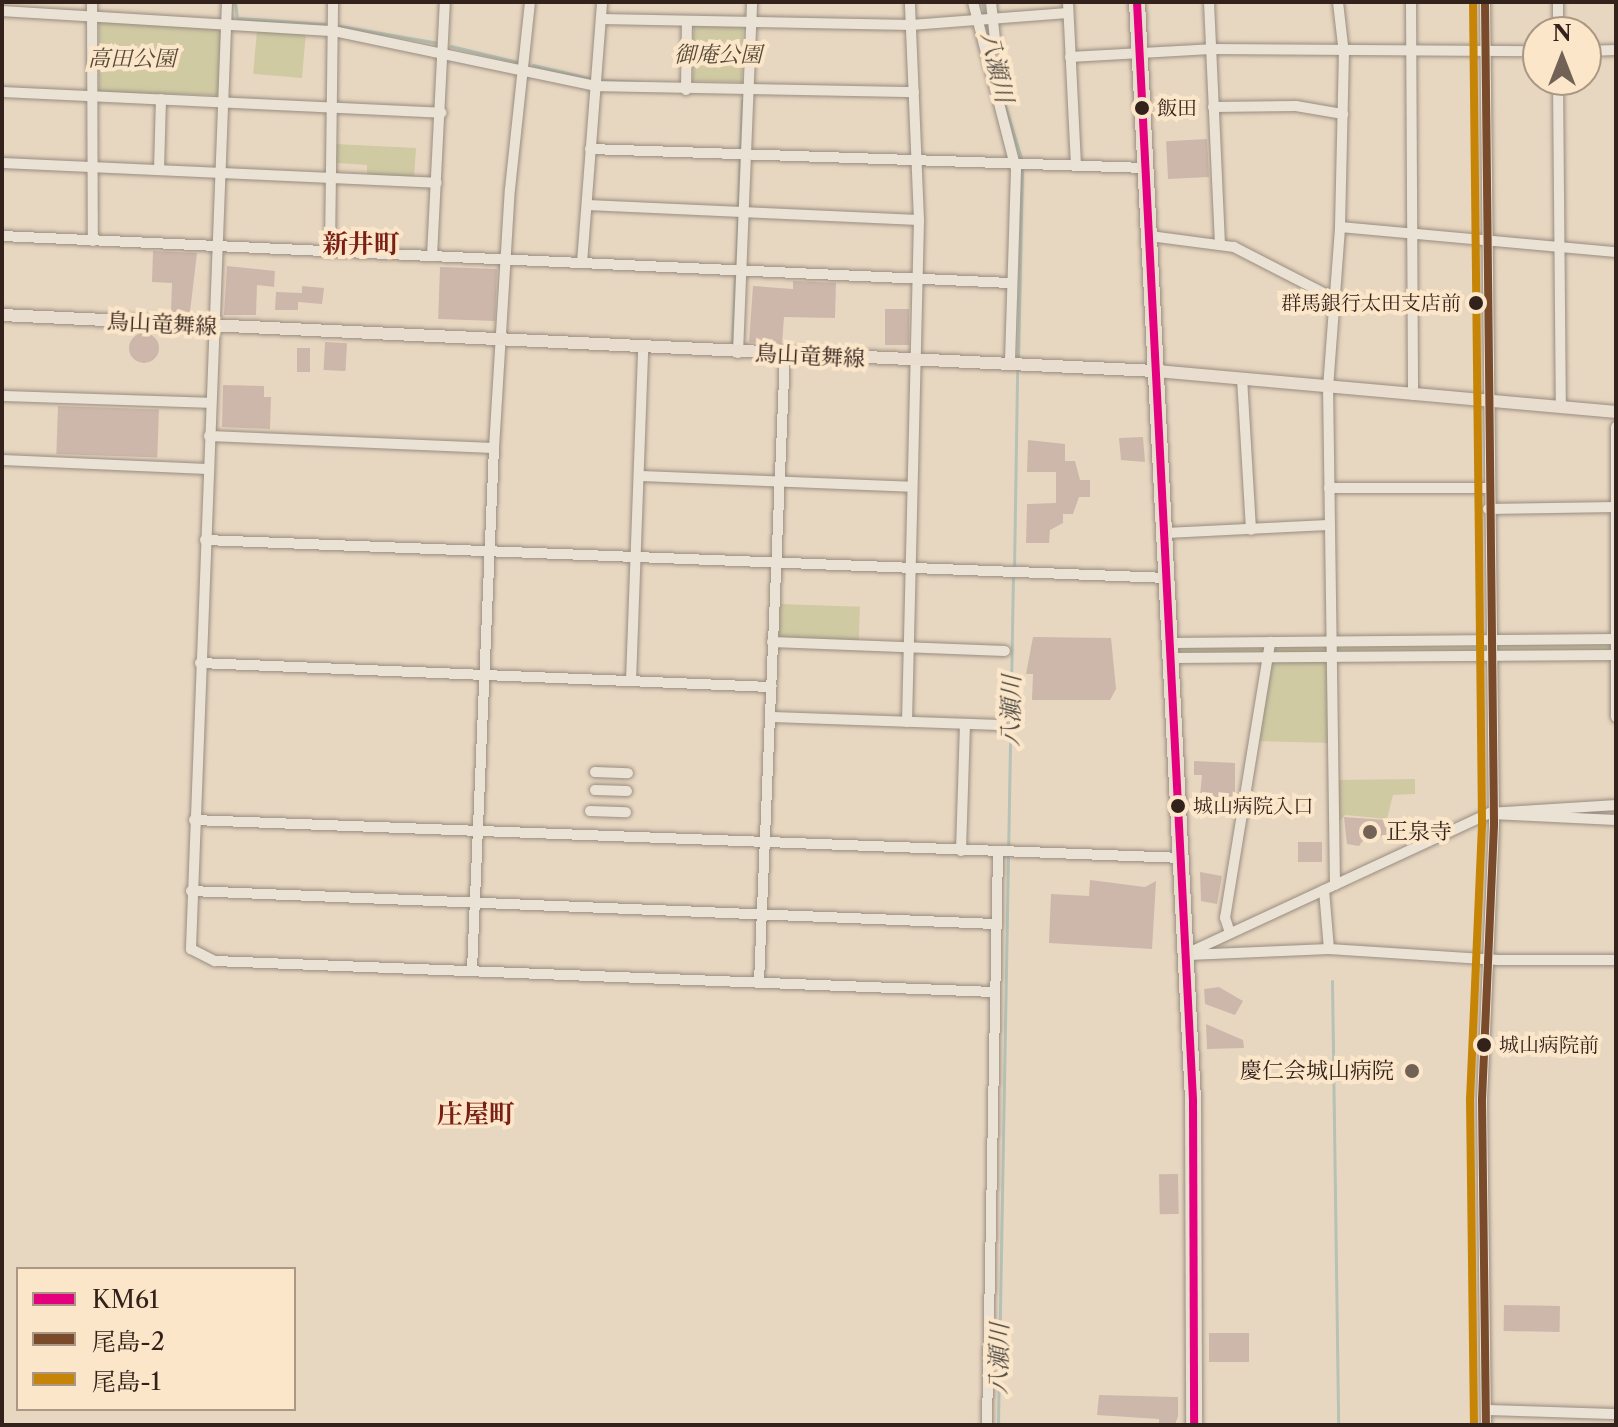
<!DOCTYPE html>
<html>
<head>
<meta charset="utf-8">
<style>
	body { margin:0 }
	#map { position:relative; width:1618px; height:1427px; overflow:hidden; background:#e8d7c0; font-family:"Libre Caslon Text","Noto Serif JP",serif }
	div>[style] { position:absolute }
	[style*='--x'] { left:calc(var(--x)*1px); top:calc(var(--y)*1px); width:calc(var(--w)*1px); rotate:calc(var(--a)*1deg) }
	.green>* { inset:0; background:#d0caa3; transform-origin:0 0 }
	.stream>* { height:3px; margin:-1.5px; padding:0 1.5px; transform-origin:1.5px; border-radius:1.5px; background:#b5c2b5 }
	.building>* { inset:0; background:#cdb7aa; transform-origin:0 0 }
	.round { border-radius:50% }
	.roads { filter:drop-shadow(0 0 2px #998d80) drop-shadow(0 0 2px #998d80) }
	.minor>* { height:10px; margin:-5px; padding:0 5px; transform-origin:5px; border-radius:5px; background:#ebe2d6 }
	.major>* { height:12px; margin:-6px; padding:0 6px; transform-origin:6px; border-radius:6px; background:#e8ddcf }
	.highway>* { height:16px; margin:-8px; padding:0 8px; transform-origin:8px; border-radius:8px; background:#e8ddcf }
	.bus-1>* { height:8px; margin:-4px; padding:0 4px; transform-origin:4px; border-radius:4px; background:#e5007d }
	.bus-2>* { height:8px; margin:-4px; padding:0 4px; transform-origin:4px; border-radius:4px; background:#7a4b2a }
	.bus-3>* { height:8px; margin:-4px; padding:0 4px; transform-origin:4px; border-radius:4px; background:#c68507 }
	.dots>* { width:22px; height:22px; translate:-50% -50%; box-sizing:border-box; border:4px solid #fce6ca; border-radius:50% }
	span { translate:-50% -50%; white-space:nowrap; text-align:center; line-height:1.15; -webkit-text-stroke:8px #fce6ca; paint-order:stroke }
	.bus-label { font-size:20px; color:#32221b }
	.left { translate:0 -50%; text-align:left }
	.right { translate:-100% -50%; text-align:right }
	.park-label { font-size:22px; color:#554937; font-style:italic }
	.street-label { font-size:22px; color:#32221b }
	.poi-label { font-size:22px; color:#32221b }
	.water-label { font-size:24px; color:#534f48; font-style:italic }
	.quarter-label { font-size:26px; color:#7a1f14; font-weight:700 }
	.frame { position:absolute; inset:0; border:4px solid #32221b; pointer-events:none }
	.legend { position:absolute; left:16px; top:1267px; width:280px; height:144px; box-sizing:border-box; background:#fce6ca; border:2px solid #ab9884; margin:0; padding:10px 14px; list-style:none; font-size:24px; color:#32221b }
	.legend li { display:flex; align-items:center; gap:16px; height:40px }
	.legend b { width:40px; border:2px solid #ab9884 }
	.north { position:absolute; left:1522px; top:16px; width:80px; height:80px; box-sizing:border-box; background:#fce6ca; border:2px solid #ab9884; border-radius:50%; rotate:0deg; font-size:22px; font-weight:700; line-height:32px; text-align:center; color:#32221b }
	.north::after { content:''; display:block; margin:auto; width:28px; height:36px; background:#726155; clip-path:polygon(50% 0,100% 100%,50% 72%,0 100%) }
</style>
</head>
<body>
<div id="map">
	<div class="green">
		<div style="clip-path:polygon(99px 21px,216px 27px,221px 31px,219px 95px,99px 93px)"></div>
		<div style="left:694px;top:26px;width:49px;height:55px;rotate:1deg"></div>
		<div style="left:257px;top:30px;width:49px;height:44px;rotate:5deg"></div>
		<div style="clip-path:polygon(336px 144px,416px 148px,414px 179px,367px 177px,367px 165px,336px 163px)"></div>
		<div style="left:780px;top:604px;width:80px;height:35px;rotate:2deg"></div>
		<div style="clip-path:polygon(1615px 639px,1615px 655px,1330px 657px,1332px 743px,1254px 741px,1267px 658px,1171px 658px,1171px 643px)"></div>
		<div style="clip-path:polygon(1415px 779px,1415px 794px,1393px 795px,1387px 819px,1345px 815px,1337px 824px,1337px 780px)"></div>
	</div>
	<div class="stream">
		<div style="--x:235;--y:2;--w:16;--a:83"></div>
		<div style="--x:237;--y:18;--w:87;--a:3.9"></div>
		<div style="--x:982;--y:2;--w:88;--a:78.2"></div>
		<div style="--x:340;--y:26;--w:99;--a:9.8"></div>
		<div style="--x:451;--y:46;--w:69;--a:13.4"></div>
		<div style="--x:533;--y:65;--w:57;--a:13.1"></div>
		<div style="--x:604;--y:80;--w:36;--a:3"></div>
		<div style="--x:1002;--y:96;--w:68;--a:72.9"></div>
		<div style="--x:738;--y:208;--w:108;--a:-87.9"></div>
		<div style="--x:736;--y:263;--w:48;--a:-87.6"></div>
		<div style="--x:732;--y:344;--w:66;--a:-87.4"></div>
		<div style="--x:1018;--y:361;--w:193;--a:-88.8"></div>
		<div style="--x:1014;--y:569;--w:201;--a:-89.1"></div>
		<div style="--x:1332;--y:981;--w:444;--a:89.2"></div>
		<div style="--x:998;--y:1425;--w:849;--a:-88.99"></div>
	</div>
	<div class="building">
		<div style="left:1207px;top:139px;width:38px;height:41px;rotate:87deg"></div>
		<div style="clip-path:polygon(153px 251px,197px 253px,190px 312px,171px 312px,172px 283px,152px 282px)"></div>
		<div style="clip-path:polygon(227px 266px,275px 271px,274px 287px,257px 285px,256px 315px,224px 315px)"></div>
		<div style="left:440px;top:267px;width:57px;height:52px;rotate:2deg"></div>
		<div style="clip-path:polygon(793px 281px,836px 283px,835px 318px,784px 317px,782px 344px,749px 342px,753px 286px,793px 289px)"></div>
		<div style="clip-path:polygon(302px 286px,324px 288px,322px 304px,298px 302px,298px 310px,275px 310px,276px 292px,302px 293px)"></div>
		<div style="left:885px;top:309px;width:24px;height:36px"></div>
		<div class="round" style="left:129px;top:333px;width:30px;height:30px"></div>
		<div style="left:325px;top:342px;width:22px;height:28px;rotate:3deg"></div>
		<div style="left:297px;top:348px;width:13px;height:24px"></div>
		<div style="clip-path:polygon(223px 385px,264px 386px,264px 397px,271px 397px,270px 429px,222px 427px)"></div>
		<div style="left:58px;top:406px;width:101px;height:48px;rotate:2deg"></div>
		<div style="clip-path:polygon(1143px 437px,1145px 462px,1121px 460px,1119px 438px)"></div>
		<div style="clip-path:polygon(1028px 440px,1065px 444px,1065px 461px,1075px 461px,1080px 480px,1090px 480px,1090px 497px,1079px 497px,1073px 514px,1063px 514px,1063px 523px,1050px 530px,1049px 543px,1026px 543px,1027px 504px,1056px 503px,1056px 472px,1027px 472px)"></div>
		<div style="clip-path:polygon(1033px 637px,1111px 638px,1116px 689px,1110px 700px,1032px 700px,1033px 674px,1026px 674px)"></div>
		<div style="clip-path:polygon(1194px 761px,1235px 763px,1235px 807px,1199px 806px,1202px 775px,1194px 775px)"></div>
		<div style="clip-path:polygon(1344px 817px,1400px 821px,1398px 839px,1368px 834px,1359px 846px,1347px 844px)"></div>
		<div style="left:1298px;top:842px;width:24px;height:20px"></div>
		<div style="clip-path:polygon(1200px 872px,1222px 876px,1217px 904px,1201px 901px)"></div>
		<div style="clip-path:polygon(1090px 880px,1145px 887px,1156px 881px,1152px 949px,1049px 943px,1051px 894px,1089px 896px)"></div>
		<div style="clip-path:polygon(1219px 987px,1243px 1001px,1235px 1015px,1205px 1004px,1204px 989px)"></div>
		<div style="clip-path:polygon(1206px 1024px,1243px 1040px,1244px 1048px,1207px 1049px)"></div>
		<div style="left:1178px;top:1174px;width:40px;height:19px;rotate:89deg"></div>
		<div style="left:1504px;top:1305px;width:56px;height:26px;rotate:1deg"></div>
		<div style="left:1209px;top:1333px;width:40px;height:29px"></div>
		<div style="clip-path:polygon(1099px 1395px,1178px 1397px,1178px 1416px,1175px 1425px,1159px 1425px,1159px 1419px,1097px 1415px)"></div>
	</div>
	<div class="roads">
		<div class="minor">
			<div style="--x:92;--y:2;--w:239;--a:89.8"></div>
			<div style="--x:227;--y:2;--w:948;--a:92.18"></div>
			<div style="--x:191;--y:949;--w:27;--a:27"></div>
			<div style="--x:215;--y:961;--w:781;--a:2.28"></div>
			<div style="--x:973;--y:2;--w:173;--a:75.6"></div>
			<div style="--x:1016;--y:170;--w:195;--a:91.8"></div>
			<div style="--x:991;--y:2;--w:47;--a:83.9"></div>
			<div style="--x:1068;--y:2;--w:164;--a:87.2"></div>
			<div style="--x:1209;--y:2;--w:241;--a:87.4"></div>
			<div style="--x:1411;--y:2;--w:393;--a:89.7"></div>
			<div style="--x:1485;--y:2;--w:823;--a:89.37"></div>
			<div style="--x:1494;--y:825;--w:275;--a:92.5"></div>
			<div style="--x:1482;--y:1100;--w:325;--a:89.3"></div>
			<div style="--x:1558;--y:2;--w:30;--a:90"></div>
			<div style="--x:2;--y:11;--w:332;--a:3.5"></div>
			<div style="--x:333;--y:31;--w:269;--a:11.8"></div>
			<div style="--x:596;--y:86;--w:318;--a:1.1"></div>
			<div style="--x:601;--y:19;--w:310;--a:1.1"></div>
			<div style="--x:911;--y:25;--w:157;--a:-4.4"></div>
			<div style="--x:1586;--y:51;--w:30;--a:-2"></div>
			<div style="--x:1070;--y:57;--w:141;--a:-3.2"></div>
			<div style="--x:1211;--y:49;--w:327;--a:0.4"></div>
			<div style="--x:1558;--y:80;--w:327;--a:89.5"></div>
			<div style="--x:686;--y:90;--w:69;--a:-89.2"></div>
			<div style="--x:2;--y:92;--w:440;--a:2.7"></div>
			<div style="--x:1213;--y:107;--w:83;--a:-0.7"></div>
			<div style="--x:1296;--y:106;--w:48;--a:9.7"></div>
			<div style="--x:590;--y:149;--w:556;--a:1.96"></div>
			<div style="--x:2;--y:163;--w:435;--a:2.6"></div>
			<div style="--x:159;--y:170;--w:71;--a:-88.4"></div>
			<div style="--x:587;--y:205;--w:332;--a:2.6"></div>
			<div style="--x:1340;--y:227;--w:277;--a:5.2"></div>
			<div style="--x:2;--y:236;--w:1010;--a:2.67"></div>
			<div style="--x:1150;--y:236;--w:85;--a:7.5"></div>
			<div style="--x:1234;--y:247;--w:114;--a:27.2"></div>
			<div style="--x:330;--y:252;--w:250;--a:-89.3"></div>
			<div style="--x:432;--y:256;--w:254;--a:-87.1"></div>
			<div style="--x:582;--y:263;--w:262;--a:-85.6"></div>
			<div style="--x:738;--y:353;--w:351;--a:-87.7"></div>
			<div style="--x:1242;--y:378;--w:152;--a:86.6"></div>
			<div style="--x:2;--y:396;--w:208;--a:1.9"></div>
			<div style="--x:1616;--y:427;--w:290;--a:90"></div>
			<div style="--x:209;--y:436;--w:285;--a:2.4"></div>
			<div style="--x:2;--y:460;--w:206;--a:2.5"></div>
			<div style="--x:640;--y:476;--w:272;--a:2.3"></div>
			<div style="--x:1329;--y:488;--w:158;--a:0"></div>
			<div style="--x:1488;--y:509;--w:128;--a:-0.9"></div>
			<div style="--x:1166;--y:533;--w:162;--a:-2.8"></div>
			<div style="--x:205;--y:540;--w:963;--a:2.26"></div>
			<div style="--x:772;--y:642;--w:233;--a:2.2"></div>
			<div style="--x:1171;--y:643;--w:445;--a:-0.5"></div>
			<div style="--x:1171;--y:658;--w:445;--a:-0.4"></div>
			<div style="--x:200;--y:663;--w:572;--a:2.41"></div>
			<div style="--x:631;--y:681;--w:332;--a:-87.9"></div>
			<div style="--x:770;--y:717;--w:232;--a:2"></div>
			<div style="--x:907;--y:722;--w:502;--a:-88.63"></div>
			<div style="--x:919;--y:220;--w:218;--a:-92.4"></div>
			<div style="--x:595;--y:772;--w:33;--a:2"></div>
			<div style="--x:595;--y:790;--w:32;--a:2"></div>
			<div style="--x:590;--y:811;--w:36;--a:2"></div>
			<div style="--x:1492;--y:814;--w:124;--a:2.8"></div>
			<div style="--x:194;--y:820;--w:989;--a:2.2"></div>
			<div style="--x:961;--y:851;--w:127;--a:-88.2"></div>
			<div style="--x:1335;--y:885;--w:497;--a:-90.8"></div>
			<div style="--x:1328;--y:388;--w:161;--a:-85.7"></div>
			<div style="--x:1340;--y:227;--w:173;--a:-88.7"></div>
			<div style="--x:1344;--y:54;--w:52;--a:-96.6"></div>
			<div style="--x:1324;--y:890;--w:59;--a:85.2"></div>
			<div style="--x:191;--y:891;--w:806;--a:2.35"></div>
			<div style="--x:1230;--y:933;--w:16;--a:-108"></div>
			<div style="--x:1225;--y:918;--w:280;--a:-80.7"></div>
			<div style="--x:1186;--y:954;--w:335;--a:-24.9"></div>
			<div style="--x:1490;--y:813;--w:126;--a:-3.6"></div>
			<div style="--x:1188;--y:955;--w:141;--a:-2.4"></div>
			<div style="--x:1329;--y:949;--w:170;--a:3.7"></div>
			<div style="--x:1499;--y:960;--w:117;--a:0"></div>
			<div style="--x:472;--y:970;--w:522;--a:-87.59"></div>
			<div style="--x:494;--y:448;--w:259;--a:-86.5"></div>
			<div style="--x:510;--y:189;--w:188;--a:-83.9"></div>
			<div style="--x:759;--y:982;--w:629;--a:-87.63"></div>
			<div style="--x:1486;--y:1410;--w:130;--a:1.8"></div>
			<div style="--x:987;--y:1425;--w:573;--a:-88.9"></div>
		</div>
		<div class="major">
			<div style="--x:2;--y:315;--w:1156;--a:2.78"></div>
			<div style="--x:1157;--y:371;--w:461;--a:5.1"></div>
		</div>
		<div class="highway">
			<div style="--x:1137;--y:2;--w:1100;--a:87.08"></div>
			<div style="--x:1193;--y:1101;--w:324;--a:89.8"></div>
		</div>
	</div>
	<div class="bus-1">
		<div style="--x:1137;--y:2;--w:1100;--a:87.08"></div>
		<div style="--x:1193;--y:1101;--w:324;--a:89.8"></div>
	</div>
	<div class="bus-2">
		<div style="--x:1485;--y:2;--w:823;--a:89.37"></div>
		<div style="--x:1494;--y:825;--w:275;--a:92.5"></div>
		<div style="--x:1482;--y:1100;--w:325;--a:89.3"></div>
	</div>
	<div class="bus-3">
		<div style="--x:1473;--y:2;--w:823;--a:89.37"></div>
		<div style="--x:1482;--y:825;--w:275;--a:92.5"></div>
		<div style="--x:1470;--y:1100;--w:325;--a:89.3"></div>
	</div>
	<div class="dots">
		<div style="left:1142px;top:108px;background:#32221b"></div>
		<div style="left:1476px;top:303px;background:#32221b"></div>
		<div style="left:1178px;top:806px;background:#32221b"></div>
		<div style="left:1370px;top:832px;background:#726155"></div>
		<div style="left:1484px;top:1045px;background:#32221b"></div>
		<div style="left:1412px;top:1071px;background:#726155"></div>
	</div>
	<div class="bus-label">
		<span class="left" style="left:1157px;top:108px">飯田</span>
		<span class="right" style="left:1461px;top:303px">群馬銀行太田支店前</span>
		<span class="left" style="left:1193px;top:806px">城山病院入口</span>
		<span class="left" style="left:1499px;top:1045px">城山病院前</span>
	</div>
	<div class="park-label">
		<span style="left:718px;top:55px">御庵公園</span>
		<span style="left:132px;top:59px">高田公園</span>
	</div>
	<div class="street-label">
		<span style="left:162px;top:324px;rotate:3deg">鳥山竜舞線</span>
		<span style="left:810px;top:356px;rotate:3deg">鳥山竜舞線</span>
	</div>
	<div class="poi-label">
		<span class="left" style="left:1386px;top:832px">正泉寺</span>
		<span class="right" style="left:1394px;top:1071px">慶仁会城山病院</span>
	</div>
	<div class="water-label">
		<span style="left:997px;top:67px;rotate:77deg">八瀬川</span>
		<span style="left:1011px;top:711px;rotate:-89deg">八瀬川</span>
		<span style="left:999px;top:1359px;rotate:-89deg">八瀬川</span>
	</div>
	<div class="quarter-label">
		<span style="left:361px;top:245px">新井町</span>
		<span style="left:476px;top:1115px">庄屋町</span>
	</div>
	<div class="frame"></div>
	<ul class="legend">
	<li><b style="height:10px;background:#e5007d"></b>KM61</li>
	<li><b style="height:10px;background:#7a4b2a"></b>尾島-2</li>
	<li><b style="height:10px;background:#c68507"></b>尾島-1</li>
	</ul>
	<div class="north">N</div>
</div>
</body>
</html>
